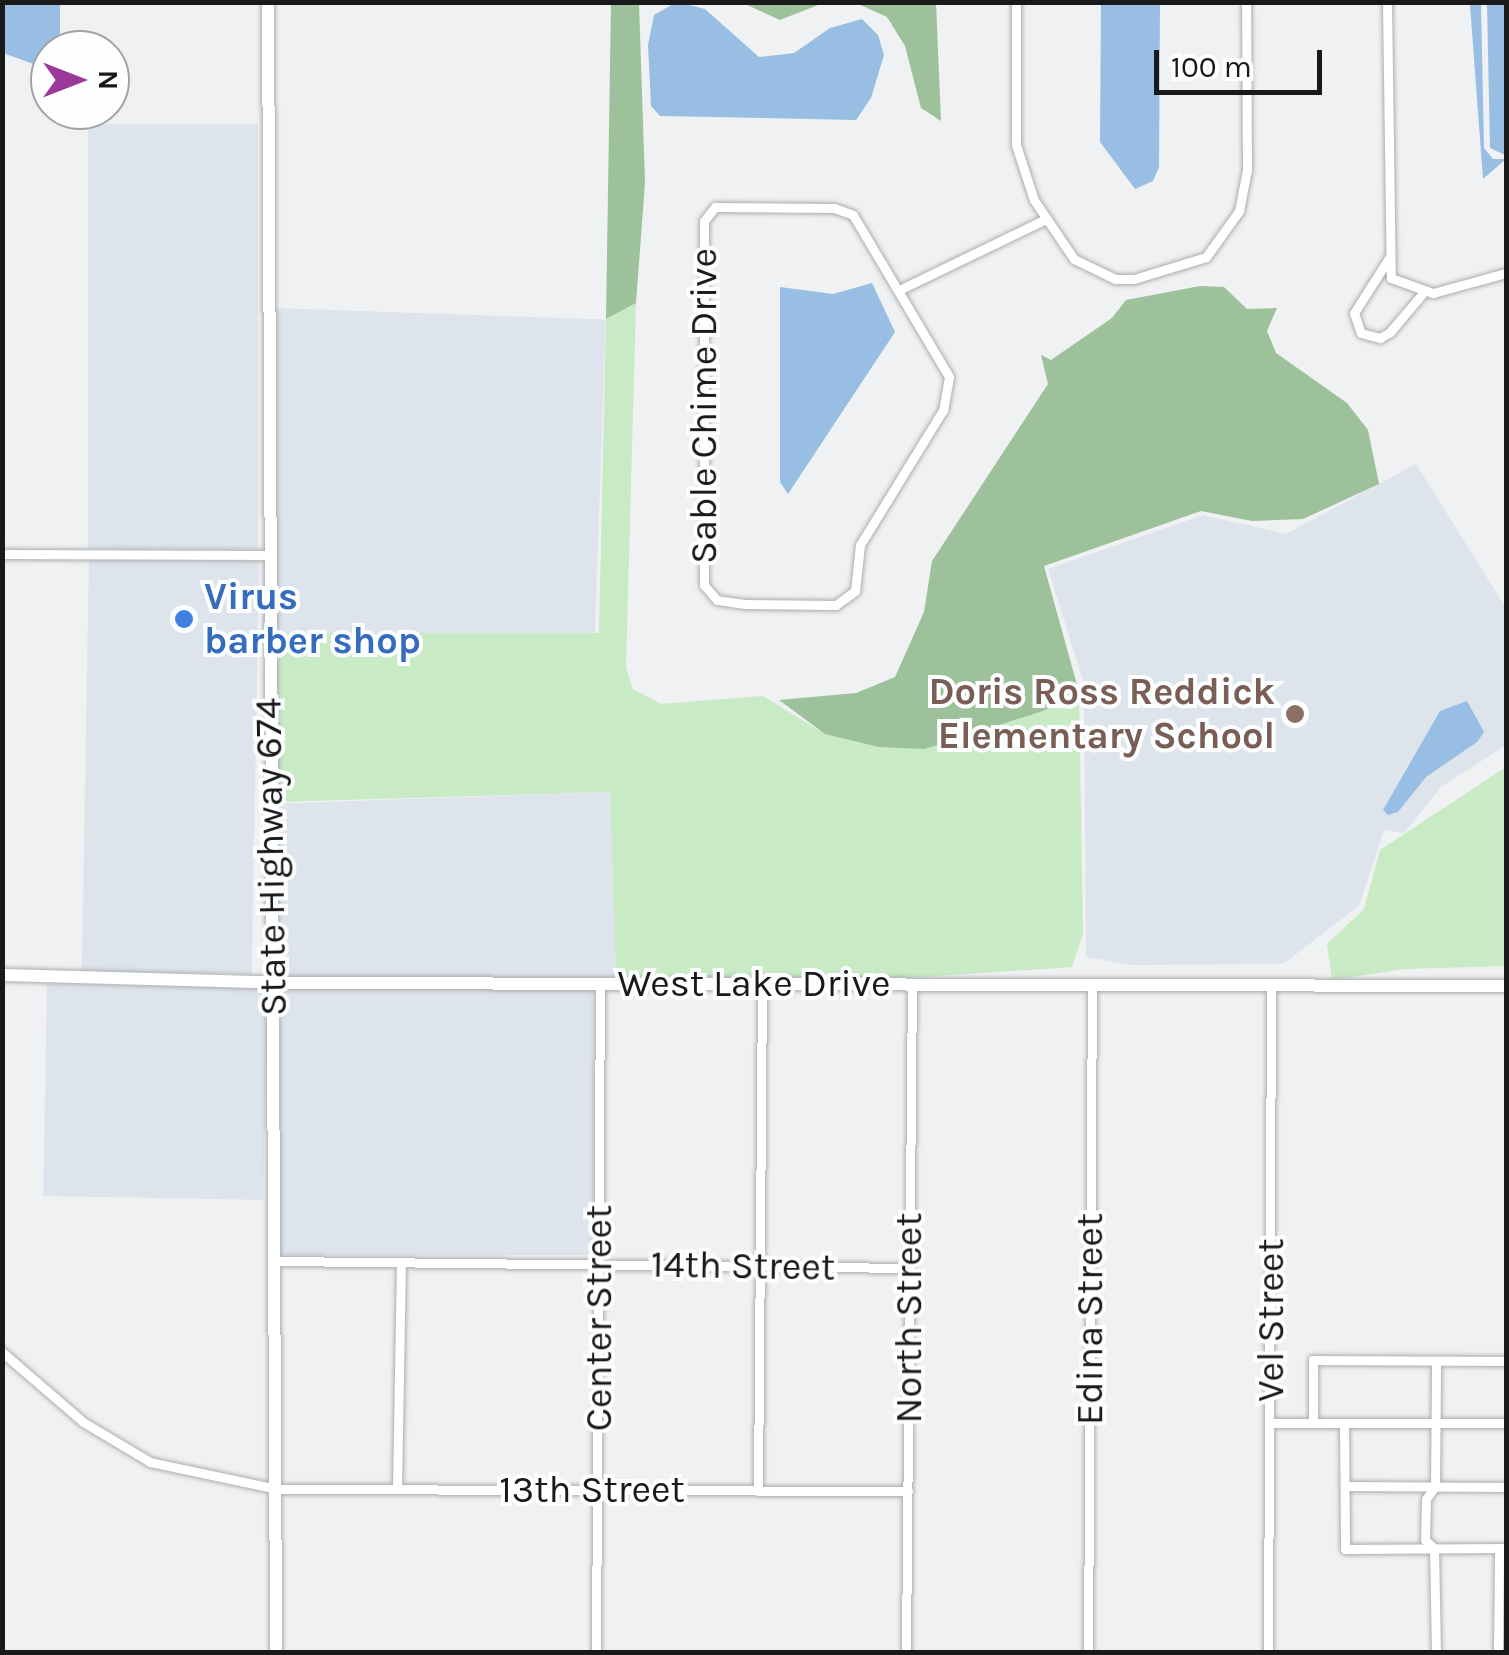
<!DOCTYPE html>
<html>
<head>
<meta charset="utf-8">
<style>
	body { margin:0 }
	#map { position:relative; width:1509px; height:1655px; overflow:hidden; background:#eff1f2; font-family:Karla,sans-serif }
	div>[style] { position:absolute }
	[style*='--x'] { left:calc(var(--x)*1px); top:calc(var(--y)*1px); width:calc(var(--w)*1px); rotate:calc(var(--a)*1deg) }
	.built>* { inset:0; background:#dde4eb; transform-origin:0 0 }
	.green>* { inset:0; background:#c8eac5 }
	.forest>* { inset:0; background:#9dc19a }
	.water>* { inset:0; background:#98bee3 }
	.roads { filter:drop-shadow(0 0 2px #acadaf) drop-shadow(0 0 2px #acadaf) }
	.street>* { height:9px; margin:-4.5px; padding:0 4.5px; transform-origin:4.5px; border-radius:4.5px; background:#fff }
	.secondary>* { height:12px; margin:-6px; padding:0 6px; transform-origin:6px; border-radius:6px; background:#fff }
	.dots>* { width:28px; height:28px; translate:-50% -50%; box-sizing:border-box; border:5px solid #fdfeff; border-radius:50% }
	span { translate:-50% -50%; white-space:nowrap; text-align:center; line-height:1.15; -webkit-text-stroke:8px #fdfeff; paint-order:stroke }
	.street-label { font-size:38px; color:#19191a }
	.shop-label { font-size:38px; color:#366cbe; font-weight:700 }
	.left { translate:0 -50%; text-align:left }
	.education-label { font-size:38px; color:#785e54; font-weight:700 }
	.right { translate:-100% -50%; text-align:right }
	.frame { position:absolute; inset:0; border:5px solid #19191a; pointer-events:none }
	.north { position:absolute; left:30px; top:30px; width:100px; height:100px; box-sizing:border-box; background:#fdfeff; border:2px solid #a2a2a3; border-radius:50%; rotate:90deg; font-size:28px; font-weight:700; line-height:40px; text-align:center; color:#19191a }
	.north::after { content:''; display:block; margin:auto; width:35px; height:45px; background:#9e379a; clip-path:polygon(50% 0,100% 100%,50% 72%,0 100%) }
	.scale { position:absolute; left:1154px; top:50px; width:168px; height:45px; box-sizing:border-box; border:5px solid #19191a; border-top:0; padding-left:12px; font-size:30px; line-height:35px; white-space:nowrap; color:#19191a; -webkit-text-stroke:8px #fdfeff; paint-order:stroke }
</style>
</head>
<body>
<div id="map">
	<div class="built">
		<div style="left:258px;top:124px;width:425px;height:170px;rotate:90deg"></div>
		<div style="left:273px;top:308px;width:333px;height:325px;rotate:2deg"></div>
		<div style="clip-path:polygon(1416px 464px,1506px 608px,1506px 745px,1441px 787px,1404px 833px,1384px 830px,1359px 906px,1283px 964px,1132px 965px,1086px 957px,1084px 683px,1048px 569px,1203px 515px,1286px 534px)"></div>
		<div style="left:89px;top:558px;width:170px;height:413px;rotate:1deg"></div>
		<div style="left:610px;top:792px;width:186px;height:335px;rotate:88deg"></div>
		<div style="left:47px;top:984px;width:220px;height:212px;rotate:1deg"></div>
		<div style="left:280px;top:989px;width:313px;height:266px"></div>
	</div>
	<div class="green">
		<div style="clip-path:polygon(636px 303px,626px 668px,633px 689px,661px 704px,763px 696px,825px 734px,925px 749px,1043px 711px,1079px 692px,1083px 934px,1072px 967px,905px 978px,616px 978px,610px 792px,275px 802px,273px 633px,599px 633px,606px 319px)"></div>
		<div style="clip-path:polygon(1506px 767px,1506px 966px,1405px 969px,1332px 980px,1327px 944px,1364px 909px,1380px 850px)"></div>
	</div>
	<div class="forest">
		<div style="clip-path:polygon(611px 3px,639px 3px,645px 182px,636px 303px,606px 319px)"></div>
		<div style="clip-path:polygon(743px 3px,823px 3px,780px 20px)"></div>
		<div style="clip-path:polygon(856px 3px,936px 3px,941px 121px,921px 108px,905px 46px,887px 17px)"></div>
		<div style="clip-path:polygon(1200px 286px,1224px 287px,1247px 309px,1277px 308px,1267px 331px,1276px 353px,1347px 403px,1368px 430px,1379px 484px,1303px 519px,1252px 521px,1201px 511px,1044px 566px,1079px 692px,1043px 711px,925px 749px,879px 747px,825px 734px,779px 700px,856px 693px,895px 677px,924px 612px,932px 561px,1048px 384px,1041px 355px,1051px 360px,1112px 318px,1126px 300px)"></div>
	</div>
	<div class="water">
		<div style="clip-path:polygon(3px 2px,60px 3px,60px 50px,50px 50px,50px 70px,3px 53px)"></div>
		<div style="clip-path:polygon(677px 2px,705px 9px,759px 57px,794px 53px,830px 28px,862px 19px,878px 35px,884px 55px,871px 98px,856px 120px,660px 116px,651px 106px,648px 45px,654px 15px)"></div>
		<div style="clip-path:polygon(1101px 3px,1160px 3px,1159px 167px,1153px 181px,1135px 189px,1100px 142px)"></div>
		<div style="clip-path:polygon(1481px 3px,1484px 148px,1493px 159px,1506px 159px,1483px 179px,1470px 5px)"></div>
		<div style="clip-path:polygon(1487px 3px,1506px 3px,1505px 155px,1490px 148px)"></div>
		<div style="clip-path:polygon(872px 283px,895px 332px,788px 494px,780px 482px,780px 287px,833px 294px)"></div>
		<div style="clip-path:polygon(1467px 701px,1484px 732px,1477px 742px,1426px 777px,1398px 812px,1388px 815px,1383px 810px,1440px 711px)"></div>
	</div>
	<div class="roads">
		<div class="street">
			<div style="--x:1016;--y:2;--w:143;--a:90"></div>
			<div style="--x:1016;--y:145;--w:58;--a:71.9"></div>
			<div style="--x:1034;--y:200;--w:71;--a:55.9"></div>
			<div style="--x:1074;--y:259;--w:46;--a:26"></div>
			<div style="--x:1115;--y:279;--w:19;--a:0"></div>
			<div style="--x:1134;--y:279;--w:75;--a:-17"></div>
			<div style="--x:1206;--y:257;--w:57;--a:-54.3"></div>
			<div style="--x:1239;--y:211;--w:42;--a:-79"></div>
			<div style="--x:1247;--y:170;--w:168;--a:-90.3"></div>
			<div style="--x:1387;--y:2;--w:276;--a:89.2"></div>
			<div style="--x:1391;--y:278;--w:45;--a:19.7"></div>
			<div style="--x:1433;--y:293;--w:76;--a:-15.3"></div>
			<div style="--x:715;--y:207;--w:119;--a:0.5"></div>
			<div style="--x:834;--y:208;--w:20;--a:20"></div>
			<div style="--x:853;--y:215;--w:188;--a:59.3"></div>
			<div style="--x:949;--y:377;--w:34;--a:100"></div>
			<div style="--x:943;--y:410;--w:158;--a:121.6"></div>
			<div style="--x:860;--y:545;--w:46;--a:96.2"></div>
			<div style="--x:855;--y:591;--w:24;--a:144"></div>
			<div style="--x:836;--y:605;--w:91;--a:-179.4"></div>
			<div style="--x:745;--y:604;--w:28;--a:-172"></div>
			<div style="--x:717;--y:600;--w:20;--a:-131"></div>
			<div style="--x:704;--y:585;--w:364;--a:-90"></div>
			<div style="--x:704;--y:221;--w:18;--a:-52"></div>
			<div style="--x:1389;--y:258;--w:65;--a:122.5"></div>
			<div style="--x:1354;--y:313;--w:21;--a:71"></div>
			<div style="--x:1361;--y:333;--w:20;--a:15"></div>
			<div style="--x:1380;--y:338;--w:12;--a:-31"></div>
			<div style="--x:1390;--y:332;--w:51;--a:-49.8"></div>
			<div style="--x:901;--y:289;--w:159;--a:-25.8"></div>
			<div style="--x:2;--y:554;--w:264;--a:0.2"></div>
			<div style="--x:277;--y:1261;--w:633;--a:0.63"></div>
			<div style="--x:2;--y:1352;--w:107;--a:40.8"></div>
			<div style="--x:83;--y:1422;--w:78;--a:30.8"></div>
			<div style="--x:150;--y:1462;--w:130;--a:12"></div>
			<div style="--x:277;--y:1489;--w:631;--a:0.18"></div>
			<div style="--x:1270;--y:1423;--w:236;--a:0"></div>
			<div style="--x:1313;--y:1423;--w:63;--a:-90"></div>
			<div style="--x:1313;--y:1360;--w:193;--a:0.3"></div>
			<div style="--x:1344;--y:1423;--w:126;--a:89.5"></div>
			<div style="--x:1345;--y:1549;--w:161;--a:-0.4"></div>
			<div style="--x:1345;--y:1486;--w:161;--a:0.4"></div>
			<div style="--x:397;--y:1489;--w:227;--a:-89"></div>
			<div style="--x:758;--y:1491;--w:507;--a:-89.55"></div>
			<div style="--x:596;--y:1652;--w:668;--a:-89.66"></div>
			<div style="--x:906;--y:1652;--w:668;--a:-89.49"></div>
			<div style="--x:1088;--y:1652;--w:666;--a:-89.66"></div>
			<div style="--x:1268;--y:1652;--w:665;--a:-89.74"></div>
			<div style="--x:1436;--y:1652;--w:104;--a:-91.1"></div>
			<div style="--x:1434;--y:1548;--w:12;--a:-138"></div>
			<div style="--x:1425;--y:1540;--w:41;--a:-88.6"></div>
			<div style="--x:1426;--y:1499;--w:16;--a:-55"></div>
			<div style="--x:1435;--y:1486;--w:125;--a:-89.5"></div>
			<div style="--x:1498;--y:1652;--w:104;--a:-89.4"></div>
		</div>
		<div class="secondary">
			<div style="--x:268;--y:2;--w:1650;--a:89.72"></div>
			<div style="--x:2;--y:975;--w:284;--a:1.6"></div>
			<div style="--x:286;--y:983;--w:1220;--a:0.14"></div>
		</div>
	</div>
	<div class="dots">
		<div style="left:184px;top:619px;background:#3f7fe0"></div>
		<div style="left:1295px;top:714px;background:#8d6e63"></div>
	</div>
	<div class="street-label">
		<span style="left:704px;top:406px;rotate:-90deg">Sable Chime Drive</span>
		<span style="left:271px;top:857px;rotate:-91deg">State Highway 674</span>
		<span style="left:754px;top:984px">West Lake Drive</span>
		<span style="left:743px;top:1266px;rotate:1deg">14th Street</span>
		<span style="left:599px;top:1318px;rotate:-90deg">Center Street</span>
		<span style="left:909px;top:1318px;rotate:-90deg">North Street</span>
		<span style="left:1090px;top:1319px;rotate:-90deg">Edina Street</span>
		<span style="left:1271px;top:1320px;rotate:-90deg">Vel Street</span>
		<span style="left:592px;top:1490px">13th Street</span>
	</div>
	<div class="shop-label">
		<span class="left" style="left:204px;top:619px">Virus<br>barber shop</span>
	</div>
	<div class="education-label">
		<span class="right" style="left:1275px;top:714px">Doris Ross Reddick<br>Elementary School</span>
	</div>
	<div class="frame"></div>
	<div class="north">N</div>
	<div class="scale">100 m</div>
</div>
</body>
</html>
